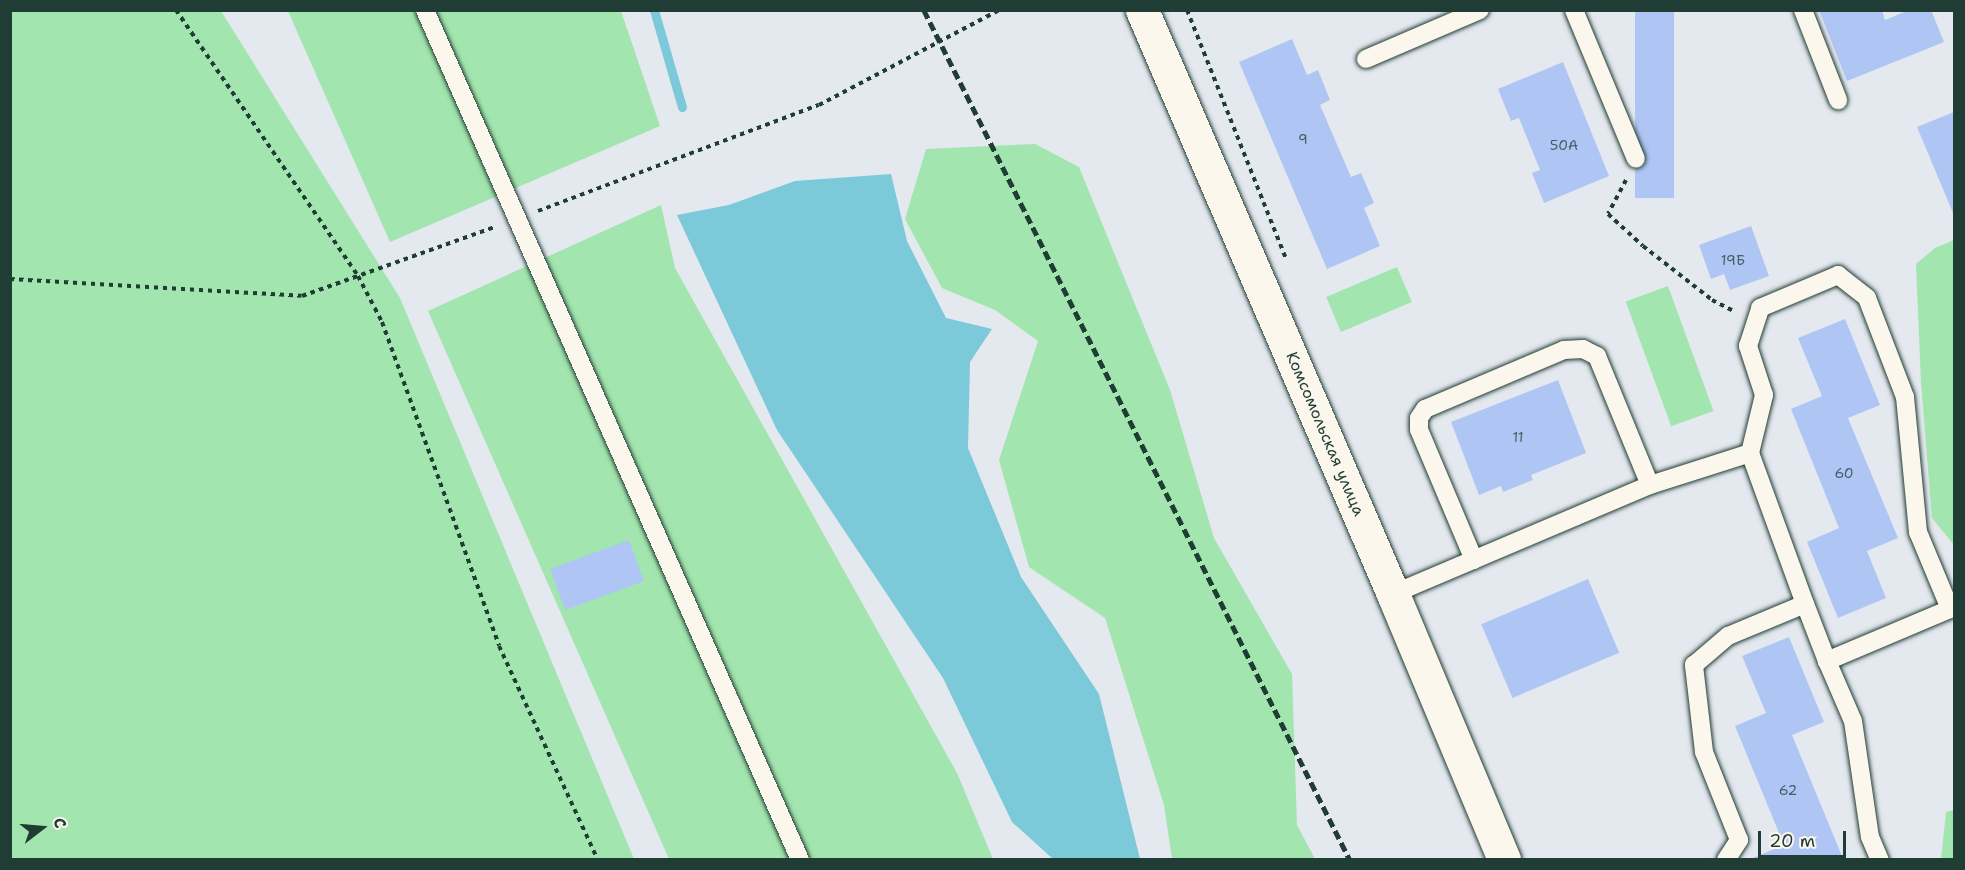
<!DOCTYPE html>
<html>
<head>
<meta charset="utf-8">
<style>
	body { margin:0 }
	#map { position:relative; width:1965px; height:870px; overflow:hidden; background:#e4e8ef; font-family:"Shantell Sans",sans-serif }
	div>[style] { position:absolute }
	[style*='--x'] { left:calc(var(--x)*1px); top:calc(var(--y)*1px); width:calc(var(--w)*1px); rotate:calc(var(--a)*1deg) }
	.green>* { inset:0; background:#a3e5ae; transform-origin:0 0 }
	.water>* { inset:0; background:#7bc9d9 }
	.stream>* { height:9px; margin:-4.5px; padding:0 4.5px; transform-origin:4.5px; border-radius:4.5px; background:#7bc9d9 }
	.building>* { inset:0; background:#afc6f5; transform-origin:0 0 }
	.path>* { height:4px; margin-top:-2px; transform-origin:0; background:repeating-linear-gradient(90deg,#1f3d34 0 4.5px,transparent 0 9px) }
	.roads { filter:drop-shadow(0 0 2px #1f3d34) drop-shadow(0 0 2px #1f3d34) }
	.lane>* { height:18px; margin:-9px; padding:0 9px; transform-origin:9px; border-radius:9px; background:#fbf7ec }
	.secondary>* { height:33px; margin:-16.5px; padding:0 16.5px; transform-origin:16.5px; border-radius:16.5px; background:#fbf7ec }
	.rail>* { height:4.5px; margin-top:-2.25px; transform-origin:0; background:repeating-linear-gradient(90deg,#1f3d34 0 9px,transparent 0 13.5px) }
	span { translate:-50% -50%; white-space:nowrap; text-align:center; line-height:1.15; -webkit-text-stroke:4.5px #fbf7ec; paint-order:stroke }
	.number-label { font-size:14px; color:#435f64 }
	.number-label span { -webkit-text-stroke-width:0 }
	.street-label { font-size:16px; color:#1f3d34 }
	.frame { position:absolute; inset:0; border:12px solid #1f3d34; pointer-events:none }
	.north { position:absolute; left:12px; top:798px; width:60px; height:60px; -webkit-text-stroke:4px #fbf7ec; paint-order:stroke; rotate:74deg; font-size:16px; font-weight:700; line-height:24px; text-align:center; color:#1f3d34 }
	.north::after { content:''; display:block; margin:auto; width:21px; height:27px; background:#1f3d34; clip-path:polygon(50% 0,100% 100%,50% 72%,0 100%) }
	.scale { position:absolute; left:1758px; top:831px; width:88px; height:27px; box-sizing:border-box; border:3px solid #1f3d34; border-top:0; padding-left:8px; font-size:18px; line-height:21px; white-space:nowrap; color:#1f3d34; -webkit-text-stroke:4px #fbf7ec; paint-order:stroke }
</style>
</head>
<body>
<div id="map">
	<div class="green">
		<div style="clip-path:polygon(10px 11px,221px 11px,400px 298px,634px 859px,11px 859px)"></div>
		<div style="clip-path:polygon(288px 11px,621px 11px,660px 126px,390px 242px)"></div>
		<div style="clip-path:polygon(1035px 144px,1079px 167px,1170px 390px,1214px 538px,1292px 674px,1297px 825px,1315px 859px,1172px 859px,1164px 805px,1105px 618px,1029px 567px,999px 460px,1038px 341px,995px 310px,942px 288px,905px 219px,926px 149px)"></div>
		<div style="clip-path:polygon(661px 205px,675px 268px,957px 773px,993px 859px,669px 859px,428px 311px)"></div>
		<div style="clip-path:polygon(1954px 240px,1954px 545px,1932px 518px,1921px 383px,1916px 264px,1935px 248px)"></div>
		<div style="left:1397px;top:267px;width:38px;height:77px;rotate:67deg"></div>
		<div style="left:1668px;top:286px;width:133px;height:45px;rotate:70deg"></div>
		<div style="clip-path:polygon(1954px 810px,1954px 859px,1941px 859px,1946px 812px)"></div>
	</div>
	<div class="water">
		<div style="clip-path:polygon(891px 174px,907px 241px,946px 318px,992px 329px,970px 362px,968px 448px,1021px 577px,1099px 694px,1140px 859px,1053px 859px,1012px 822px,943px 678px,777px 430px,677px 215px,729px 205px,795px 181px)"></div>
	</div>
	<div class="stream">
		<div style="--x:654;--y:10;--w:101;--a:73.9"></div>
	</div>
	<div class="building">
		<div style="left:1635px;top:10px;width:39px;height:188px"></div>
		<div style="clip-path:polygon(1819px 10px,1882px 10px,1885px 20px,1909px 10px,1931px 10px,1944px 42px,1847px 81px)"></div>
		<div style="clip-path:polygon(1292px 39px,1307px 75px,1318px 70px,1330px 100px,1320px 105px,1351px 177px,1361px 173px,1374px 203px,1364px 208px,1380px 246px,1327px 269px,1239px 62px)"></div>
		<div style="clip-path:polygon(1563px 62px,1609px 176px,1544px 203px,1532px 173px,1540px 170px,1519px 118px,1511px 121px,1498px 89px)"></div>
		<div style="clip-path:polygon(1954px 112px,1954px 212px,1953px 213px,1917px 127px)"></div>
		<div style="clip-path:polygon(1751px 226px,1769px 276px,1730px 290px,1724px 274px,1711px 279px,1699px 245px)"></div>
		<div style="clip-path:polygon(1845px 319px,1880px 405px,1848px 418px,1898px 538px,1867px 551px,1886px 598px,1838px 618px,1807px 542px,1839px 528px,1791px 409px,1822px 396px,1798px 338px)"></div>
		<div style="clip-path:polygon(1558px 380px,1586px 453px,1531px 475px,1533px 480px,1503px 492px,1501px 486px,1479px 495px,1451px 422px)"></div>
		<div style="left:629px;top:540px;width:44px;height:84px;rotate:70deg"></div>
		<div style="left:1588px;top:579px;width:80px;height:116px;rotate:67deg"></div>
		<div style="clip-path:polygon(1789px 637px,1824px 722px,1792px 735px,1842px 856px,1833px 860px,1750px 859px,1784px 845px,1735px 726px,1766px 713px,1742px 656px)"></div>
	</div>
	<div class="path">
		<div style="--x:176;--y:10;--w:322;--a:55.6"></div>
		<div style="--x:358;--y:276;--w:52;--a:62.4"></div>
		<div style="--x:382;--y:322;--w:344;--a:70.1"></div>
		<div style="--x:499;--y:646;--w:236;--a:65.2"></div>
		<div style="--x:1187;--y:10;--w:268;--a:68.3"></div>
		<div style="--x:1626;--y:180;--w:38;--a:118"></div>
		<div style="--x:1608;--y:214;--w:47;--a:42.4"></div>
		<div style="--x:1643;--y:246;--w:88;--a:38"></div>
		<div style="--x:1712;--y:300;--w:25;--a:27"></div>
		<div style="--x:538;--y:211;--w:300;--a:-20.7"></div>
		<div style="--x:819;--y:105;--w:204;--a:-27.8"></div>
		<div style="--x:10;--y:279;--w:292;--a:3.3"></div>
		<div style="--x:302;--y:296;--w:205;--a:-19.7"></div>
	</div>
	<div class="roads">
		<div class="lane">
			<div style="--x:425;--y:10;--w:929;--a:66.19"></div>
			<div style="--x:1574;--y:10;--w:161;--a:67.4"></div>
			<div style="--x:1803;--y:10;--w:97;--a:68.7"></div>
			<div style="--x:1366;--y:59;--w:124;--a:-23.3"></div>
			<div style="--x:1474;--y:560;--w:141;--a:-112.9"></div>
			<div style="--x:1419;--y:430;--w:12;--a:-90"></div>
			<div style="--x:1419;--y:418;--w:11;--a:-56"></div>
			<div style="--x:1425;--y:409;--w:151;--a:-23"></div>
			<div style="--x:1564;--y:350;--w:19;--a:-3"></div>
			<div style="--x:1583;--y:349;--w:16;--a:27"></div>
			<div style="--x:1597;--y:356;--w:139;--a:67.7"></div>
			<div style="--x:1393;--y:594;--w:279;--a:-23"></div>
			<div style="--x:1650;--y:485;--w:105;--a:-17.7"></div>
			<div style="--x:1805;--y:604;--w:61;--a:68.9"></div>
			<div style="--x:1726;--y:860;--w:24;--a:-57"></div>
			<div style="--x:1739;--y:840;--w:95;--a:-111.7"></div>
			<div style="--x:1704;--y:752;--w:88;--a:-96.6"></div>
			<div style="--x:1694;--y:665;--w:45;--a:-40.5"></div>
			<div style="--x:1728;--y:636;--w:83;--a:-22.6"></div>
			<div style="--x:1805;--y:604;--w:161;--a:-110"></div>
			<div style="--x:1750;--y:453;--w:60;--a:-76.4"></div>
			<div style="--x:1764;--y:395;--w:52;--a:-108.1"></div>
			<div style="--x:1748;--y:346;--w:40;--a:-72"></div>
			<div style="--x:1760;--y:308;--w:85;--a:-22.9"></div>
			<div style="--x:1838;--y:275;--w:37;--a:38"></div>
			<div style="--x:1867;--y:298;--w:106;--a:69"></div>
			<div style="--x:1905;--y:397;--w:136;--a:84.5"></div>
			<div style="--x:1918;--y:532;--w:83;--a:67.4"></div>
			<div style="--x:1950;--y:609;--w:134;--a:157.1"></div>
			<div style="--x:1827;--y:661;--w:65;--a:66.6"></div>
			<div style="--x:1853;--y:721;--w:117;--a:81.7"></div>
			<div style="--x:1870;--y:837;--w:25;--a:67"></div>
		</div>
		<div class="secondary">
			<div style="--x:1142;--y:10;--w:636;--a:66.74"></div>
			<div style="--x:1393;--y:594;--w:288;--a:67.3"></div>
		</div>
	</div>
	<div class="rail">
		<div style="--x:924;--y:10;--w:951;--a:63.38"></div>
	</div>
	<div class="number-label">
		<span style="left:1303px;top:139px">9</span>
		<span style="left:1564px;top:145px">50А</span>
		<span style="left:1733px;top:260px">19Б</span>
		<span style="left:1518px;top:437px">11</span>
		<span style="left:1844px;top:473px">60</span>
		<span style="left:1788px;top:790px">62</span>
	</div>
	<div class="street-label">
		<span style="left:1325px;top:434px;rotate:67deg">Комсомольская улица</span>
	</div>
	<div class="frame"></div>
	<div class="north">С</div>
	<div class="scale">20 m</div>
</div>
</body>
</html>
